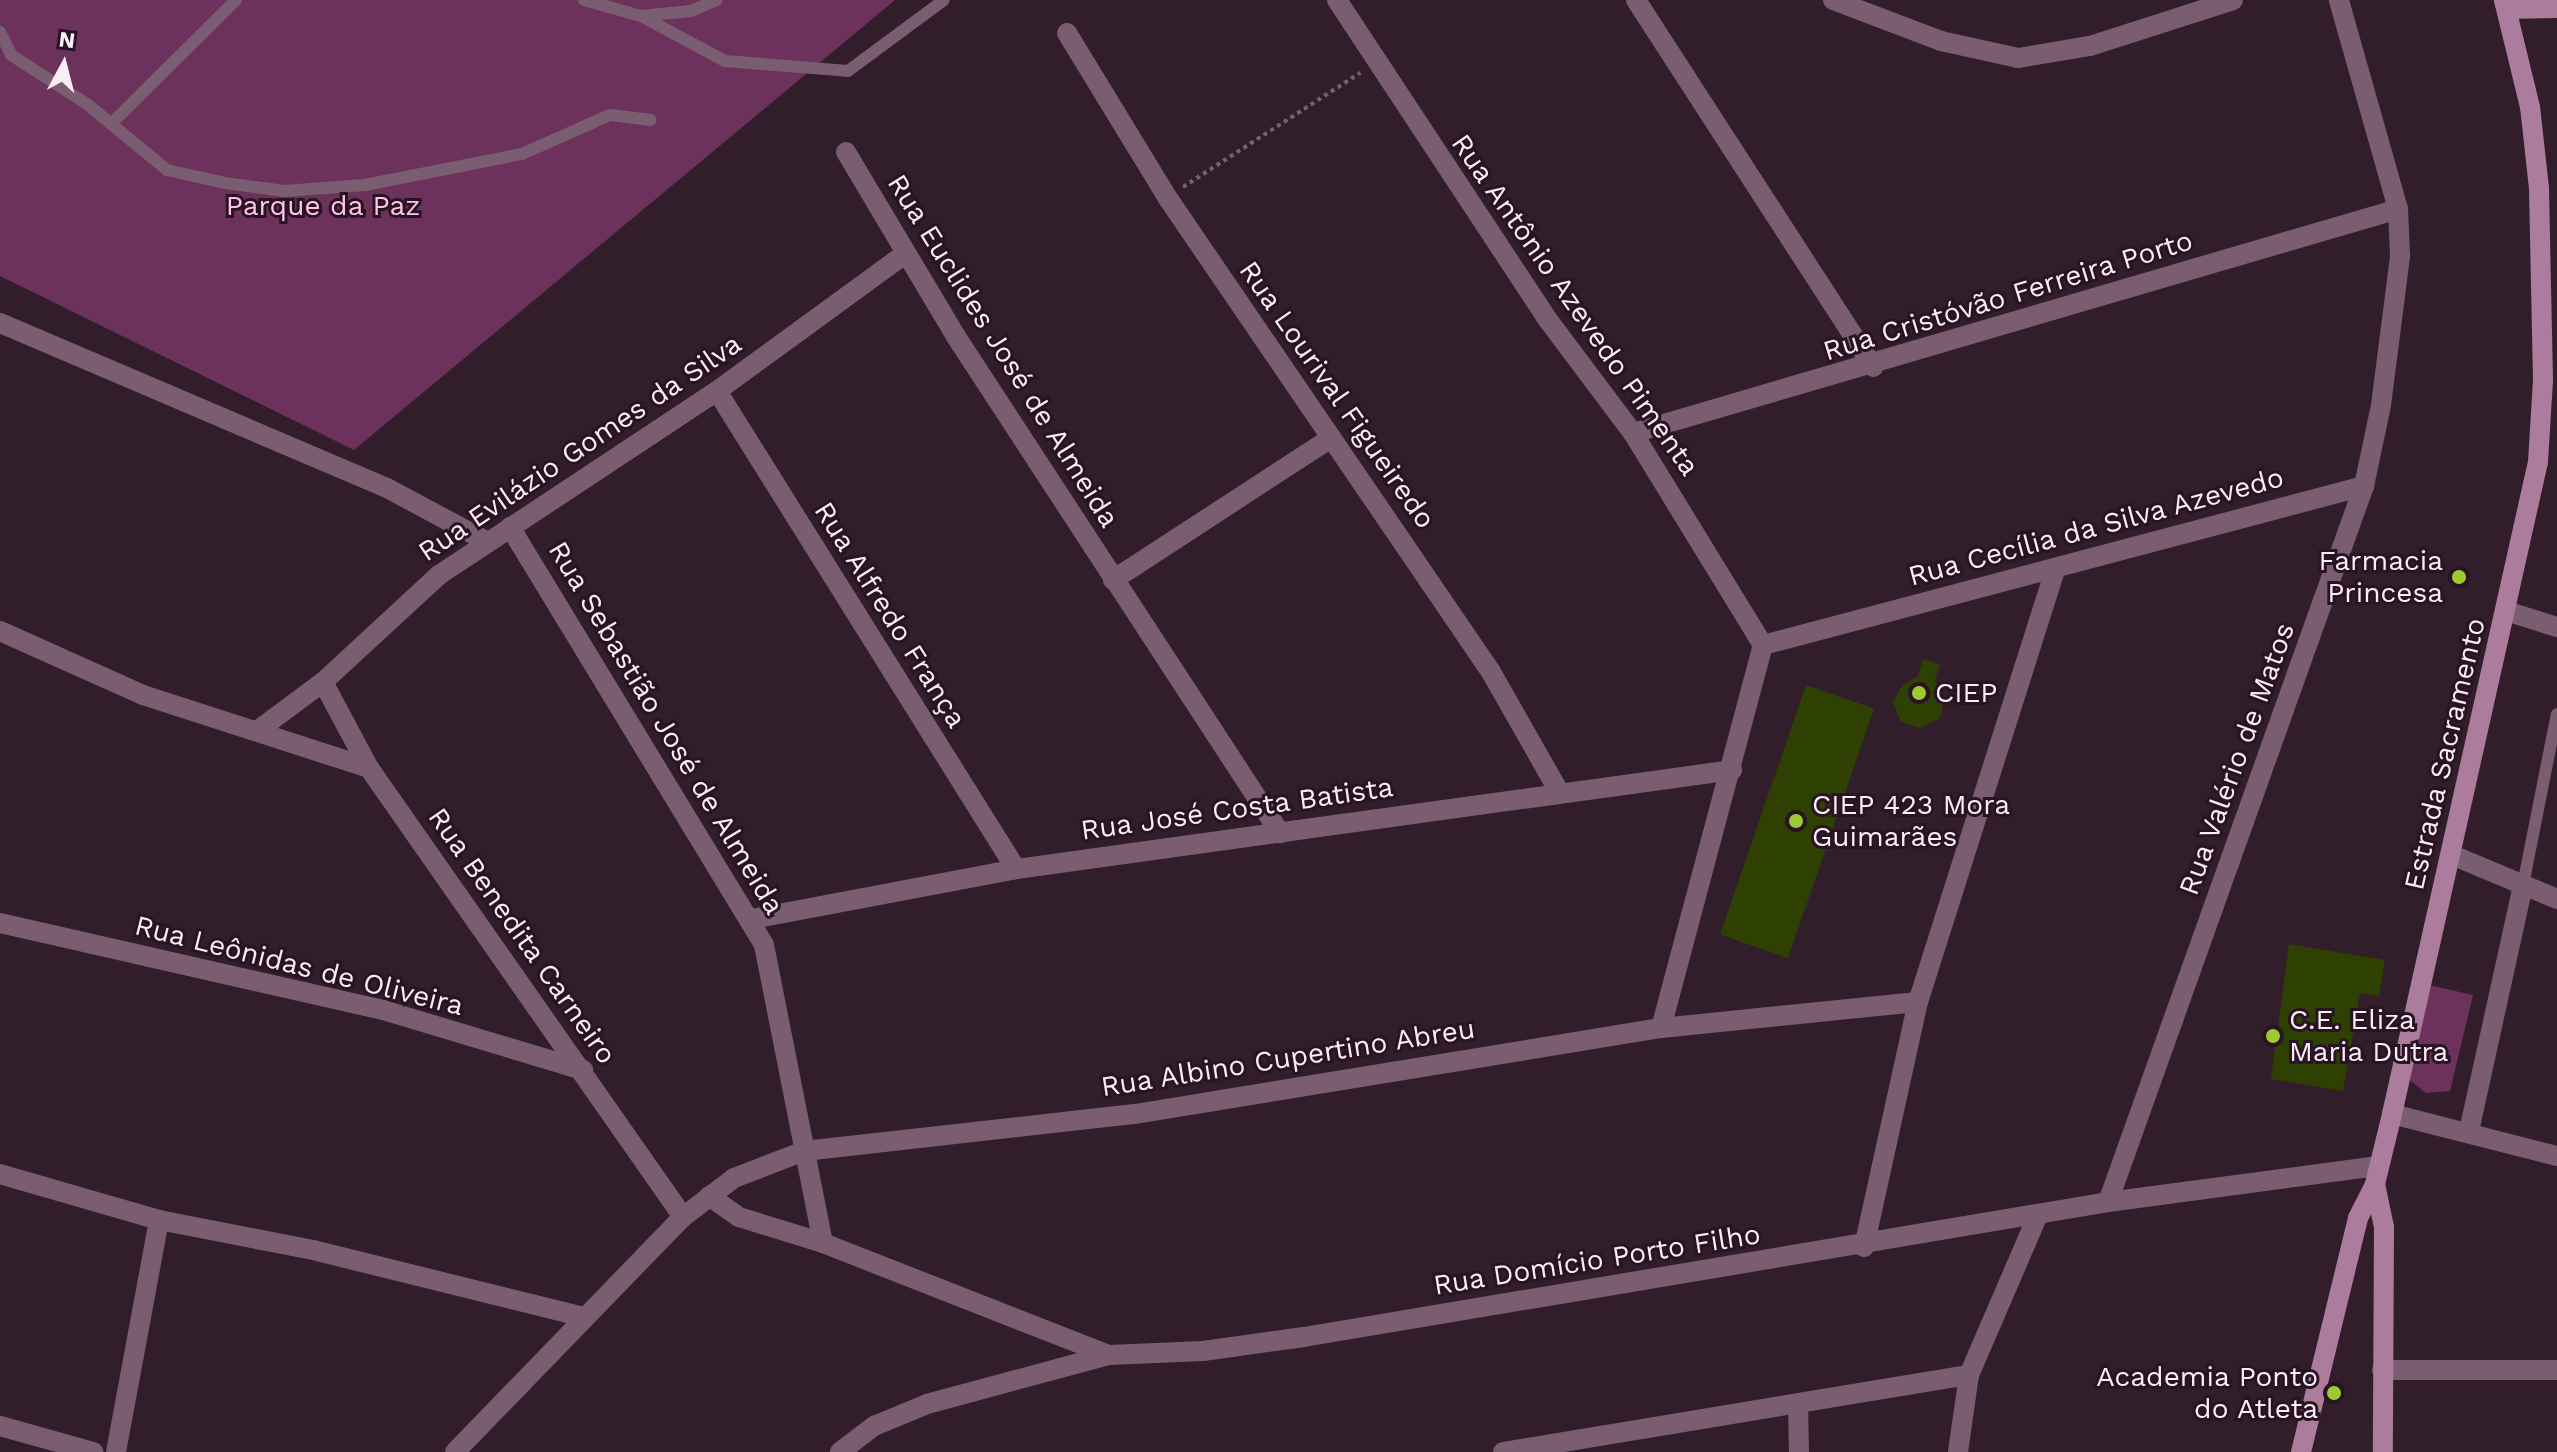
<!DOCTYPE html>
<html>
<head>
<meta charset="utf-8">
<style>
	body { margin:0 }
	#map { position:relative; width:2557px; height:1452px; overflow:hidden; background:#321e2b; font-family:"Work Sans",sans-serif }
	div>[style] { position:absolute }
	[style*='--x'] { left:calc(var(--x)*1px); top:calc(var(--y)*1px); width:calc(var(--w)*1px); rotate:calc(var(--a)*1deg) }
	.green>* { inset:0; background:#6c325b }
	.building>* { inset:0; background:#2e4002; transform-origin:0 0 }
	.path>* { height:4px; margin-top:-2px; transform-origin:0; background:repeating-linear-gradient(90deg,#73616d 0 4px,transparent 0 8px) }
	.lane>* { height:12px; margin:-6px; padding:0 6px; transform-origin:6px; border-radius:6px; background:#7b5d71 }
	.street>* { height:20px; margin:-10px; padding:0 10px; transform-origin:10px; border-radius:10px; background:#7b5d71 }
	.secondary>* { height:20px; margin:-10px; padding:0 10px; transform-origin:10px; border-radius:10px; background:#ac7c9c }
	.dots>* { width:22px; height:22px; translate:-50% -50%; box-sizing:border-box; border:4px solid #281422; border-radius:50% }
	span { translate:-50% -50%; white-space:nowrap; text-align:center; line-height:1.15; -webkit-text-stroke:6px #281422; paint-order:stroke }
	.park-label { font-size:28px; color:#ffc4ea }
	.street-label { font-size:28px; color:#fbedf6 }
	.poi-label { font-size:28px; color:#fbedf6 }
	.right { translate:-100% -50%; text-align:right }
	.left { translate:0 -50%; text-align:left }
	.north { position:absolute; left:24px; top:24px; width:80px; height:80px; -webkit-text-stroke:6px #281422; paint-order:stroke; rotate:7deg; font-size:22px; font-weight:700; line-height:32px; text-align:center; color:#fbedf6 }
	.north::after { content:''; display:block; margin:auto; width:28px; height:36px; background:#fbedf6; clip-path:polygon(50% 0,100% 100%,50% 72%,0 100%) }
</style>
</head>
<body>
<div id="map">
	<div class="green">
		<div style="clip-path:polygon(0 0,895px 0,354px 450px,0 276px)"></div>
		<div style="clip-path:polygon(2429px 985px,2473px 995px,2450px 1091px,2426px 1093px,2407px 1078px)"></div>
	</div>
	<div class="building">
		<div style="clip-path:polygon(1923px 659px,1940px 664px,1935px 680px,1944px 700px,1940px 718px,1920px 728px,1901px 722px,1893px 703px,1902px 685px,1918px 676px)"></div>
		<div style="left:1806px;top:685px;width:72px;height:264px;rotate:19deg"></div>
		<div style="clip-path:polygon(2289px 944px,2385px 960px,2379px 996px,2360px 993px,2343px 1091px,2271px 1079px)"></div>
	</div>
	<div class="path">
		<div style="--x:1183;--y:187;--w:211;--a:-32.8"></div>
	</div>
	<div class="lane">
		<div style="--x:584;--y:0;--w:59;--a:15.7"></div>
		<div style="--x:641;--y:16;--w:50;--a:-5.7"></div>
		<div style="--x:691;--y:11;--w:28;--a:-23"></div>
		<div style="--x:641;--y:16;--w:95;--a:28.2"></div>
		<div style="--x:725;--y:61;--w:123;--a:4.6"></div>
		<div style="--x:848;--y:71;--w:119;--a:-36.5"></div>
		<div style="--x:0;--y:32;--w:25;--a:64"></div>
		<div style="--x:11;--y:55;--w:90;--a:32.8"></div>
		<div style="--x:87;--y:104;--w:104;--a:39.5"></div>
		<div style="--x:167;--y:170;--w:59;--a:12.6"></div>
		<div style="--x:225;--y:183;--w:60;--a:7.7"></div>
		<div style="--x:284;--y:191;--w:81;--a:-4.2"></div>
		<div style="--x:365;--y:185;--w:160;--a:-11.2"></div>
		<div style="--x:522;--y:154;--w:96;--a:-23.9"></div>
		<div style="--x:610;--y:115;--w:41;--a:7"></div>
		<div style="--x:111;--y:124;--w:176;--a:-44.8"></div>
		<div style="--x:2523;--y:885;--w:174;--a:-78.8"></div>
	</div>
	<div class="street">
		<div style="--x:1337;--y:0;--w:378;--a:56.6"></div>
		<div style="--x:1545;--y:316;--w:146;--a:53.1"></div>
		<div style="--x:1633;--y:433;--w:249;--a:58.5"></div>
		<div style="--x:1636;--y:0;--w:437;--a:57.1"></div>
		<div style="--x:1833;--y:0;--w:116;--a:20.8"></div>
		<div style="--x:1941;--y:41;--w:79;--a:12.4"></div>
		<div style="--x:2018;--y:58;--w:73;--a:-9.5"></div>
		<div style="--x:2090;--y:46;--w:150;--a:-17.8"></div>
		<div style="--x:1067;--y:33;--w:192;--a:58.6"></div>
		<div style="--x:1167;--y:197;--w:575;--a:55.7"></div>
		<div style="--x:1491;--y:672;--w:136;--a:60.4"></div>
		<div style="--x:846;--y:152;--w:213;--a:59.2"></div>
		<div style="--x:955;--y:335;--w:595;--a:56.87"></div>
		<div style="--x:0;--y:323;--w:421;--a:23.1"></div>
		<div style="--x:387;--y:488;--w:112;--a:28.2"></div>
		<div style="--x:717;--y:391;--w:564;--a:57.97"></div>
		<div style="--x:1633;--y:433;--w:797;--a:-16.32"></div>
		<div style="--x:510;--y:527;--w:489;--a:58.7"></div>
		<div style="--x:764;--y:945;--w:304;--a:78.8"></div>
		<div style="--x:1113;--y:580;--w:260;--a:-33.1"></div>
		<div style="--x:2506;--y:611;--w:53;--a:17.4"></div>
		<div style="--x:0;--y:631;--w:157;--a:24.1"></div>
		<div style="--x:143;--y:695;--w:237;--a:17.9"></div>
		<div style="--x:323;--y:682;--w:98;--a:61.9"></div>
		<div style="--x:369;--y:768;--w:548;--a:55.03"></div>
		<div style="--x:257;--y:731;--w:82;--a:-36.6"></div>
		<div style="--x:323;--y:682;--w:158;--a:-42.7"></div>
		<div style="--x:439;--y:575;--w:333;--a:-33.5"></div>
		<div style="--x:717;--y:391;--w:234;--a:-36.1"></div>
		<div style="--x:2452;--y:855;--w:114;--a:22.7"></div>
		<div style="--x:752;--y:919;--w:269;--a:-10.7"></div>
		<div style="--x:1016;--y:869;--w:723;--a:-7.87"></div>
		<div style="--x:0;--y:923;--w:393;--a:12.8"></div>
		<div style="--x:383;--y:1010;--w:209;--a:16.7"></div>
		<div style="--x:1661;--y:1028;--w:396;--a:-75.1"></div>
		<div style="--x:1763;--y:645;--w:622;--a:-14.82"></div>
		<div style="--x:2392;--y:1114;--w:170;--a:14.3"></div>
		<div style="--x:2469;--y:1131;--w:252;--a:-77.6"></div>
		<div style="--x:0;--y:1174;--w:166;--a:16.1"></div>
		<div style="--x:159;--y:1220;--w:157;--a:11"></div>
		<div style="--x:313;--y:1250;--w:279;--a:13.9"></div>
		<div style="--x:709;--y:1196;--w:37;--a:35"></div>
		<div style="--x:739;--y:1217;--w:88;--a:17.2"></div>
		<div style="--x:823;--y:1243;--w:307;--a:21.4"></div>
		<div style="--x:2108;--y:1202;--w:760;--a:-70.33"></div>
		<div style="--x:2364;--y:486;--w:83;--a:-78.1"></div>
		<div style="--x:2381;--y:405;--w:150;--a:-82.7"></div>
		<div style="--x:2400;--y:256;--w:47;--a:-92.4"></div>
		<div style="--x:2398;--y:209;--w:217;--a:-105.8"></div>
		<div style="--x:1864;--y:1247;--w:251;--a:-77.6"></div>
		<div style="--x:1918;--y:1002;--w:452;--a:-72.4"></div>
		<div style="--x:2382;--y:1370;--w:175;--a:0"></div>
		<div style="--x:1798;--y:1405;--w:47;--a:88.8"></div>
		<div style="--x:0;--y:1426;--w:97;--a:15.6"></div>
		<div style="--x:116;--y:1452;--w:236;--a:-79.5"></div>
		<div style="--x:455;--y:1452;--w:327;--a:-45.9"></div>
		<div style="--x:683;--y:1217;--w:64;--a:-37.4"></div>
		<div style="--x:734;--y:1178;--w:75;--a:-21.1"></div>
		<div style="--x:804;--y:1151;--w:333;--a:-6.4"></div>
		<div style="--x:1135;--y:1114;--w:533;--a:-9.29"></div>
		<div style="--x:1661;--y:1028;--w:258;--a:-5.8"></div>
		<div style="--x:840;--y:1452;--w:43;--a:-37.4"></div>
		<div style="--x:874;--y:1426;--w:57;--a:-22.5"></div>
		<div style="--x:927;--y:1404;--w:188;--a:-15.1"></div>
		<div style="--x:1109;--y:1355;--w:94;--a:-2.4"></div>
		<div style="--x:1203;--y:1351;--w:102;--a:-7.9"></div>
		<div style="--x:1304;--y:1337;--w:815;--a:-9.53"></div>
		<div style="--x:2108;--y:1202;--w:273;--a:-7.6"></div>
		<div style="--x:1503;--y:1452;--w:472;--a:-9.4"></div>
		<div style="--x:1958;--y:1452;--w:78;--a:-81.9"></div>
		<div style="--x:1969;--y:1375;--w:174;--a:-66.7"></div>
	</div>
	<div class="secondary">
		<div style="--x:2507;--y:9;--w:50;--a:-1.1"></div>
		<div style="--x:2375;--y:1184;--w:44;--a:78.2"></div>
		<div style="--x:2384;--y:1227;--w:225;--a:90.3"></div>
		<div style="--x:2301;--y:1452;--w:241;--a:-76.3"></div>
		<div style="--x:2358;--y:1218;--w:38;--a:-63"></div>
		<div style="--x:2375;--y:1184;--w:72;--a:-76.3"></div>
		<div style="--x:2392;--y:1114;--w:668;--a:-77.38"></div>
		<div style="--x:2538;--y:462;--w:82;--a:-86.5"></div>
		<div style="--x:2543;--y:380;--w:192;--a:-91.2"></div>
		<div style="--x:2539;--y:188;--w:81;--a:-96.3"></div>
		<div style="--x:2530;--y:107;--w:110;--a:-103.7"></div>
	</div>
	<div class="dots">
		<div style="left:2459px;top:577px;background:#9cca32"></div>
		<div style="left:1919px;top:693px;background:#9cca32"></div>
		<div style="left:1796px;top:821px;background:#9cca32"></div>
		<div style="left:2273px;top:1036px;background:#9cca32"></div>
		<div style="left:2334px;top:1393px;background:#9cca32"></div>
	</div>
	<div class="park-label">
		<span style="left:323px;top:206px">Parque da Paz</span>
	</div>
	<div class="street-label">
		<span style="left:2008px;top:296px;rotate:-17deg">Rua Cristóvão Ferreira Porto</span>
		<span style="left:1575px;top:305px;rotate:55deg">Rua Antônio Azevedo Pimenta</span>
		<span style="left:1003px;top:351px;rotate:58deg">Rua Euclides José de Almeida</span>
		<span style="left:1337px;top:395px;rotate:55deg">Rua Lourival Figueiredo</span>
		<span style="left:580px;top:448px;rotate:-34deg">Rua Evilázio Gomes da Silva</span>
		<span style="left:2096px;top:527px;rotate:-15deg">Rua Cecília da Silva Azevedo</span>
		<span style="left:890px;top:615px;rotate:58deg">Rua Alfredo França</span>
		<span style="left:666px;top:728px;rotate:59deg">Rua Sebastião José de Almeida</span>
		<span style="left:2445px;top:754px;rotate:-77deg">Estrada Sacramento</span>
		<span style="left:2237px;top:759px;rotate:-70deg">Rua Valério de Matos</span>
		<span style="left:1237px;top:809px;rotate:-8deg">Rua José Costa Batista</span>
		<span style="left:522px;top:936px;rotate:55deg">Rua Benedita Carneiro</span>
		<span style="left:299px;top:966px;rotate:14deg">Rua Leônidas de Oliveira</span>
		<span style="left:1288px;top:1058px;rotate:-9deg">Rua Albino Cupertino Abreu</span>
		<span style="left:1597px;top:1260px;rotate:-9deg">Rua Domício Porto Filho</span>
	</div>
	<div class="poi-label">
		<span class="right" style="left:2443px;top:577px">Farmacia<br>Princesa</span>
		<span class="left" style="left:1935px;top:693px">CIEP</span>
		<span class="left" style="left:1812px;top:821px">CIEP 423 Mora<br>Guimarães</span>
		<span class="left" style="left:2289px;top:1036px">C.E. Eliza<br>Maria Dutra</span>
		<span class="right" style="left:2318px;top:1393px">Academia Ponto<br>do Atleta</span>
	</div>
	<div class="north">N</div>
</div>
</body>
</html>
